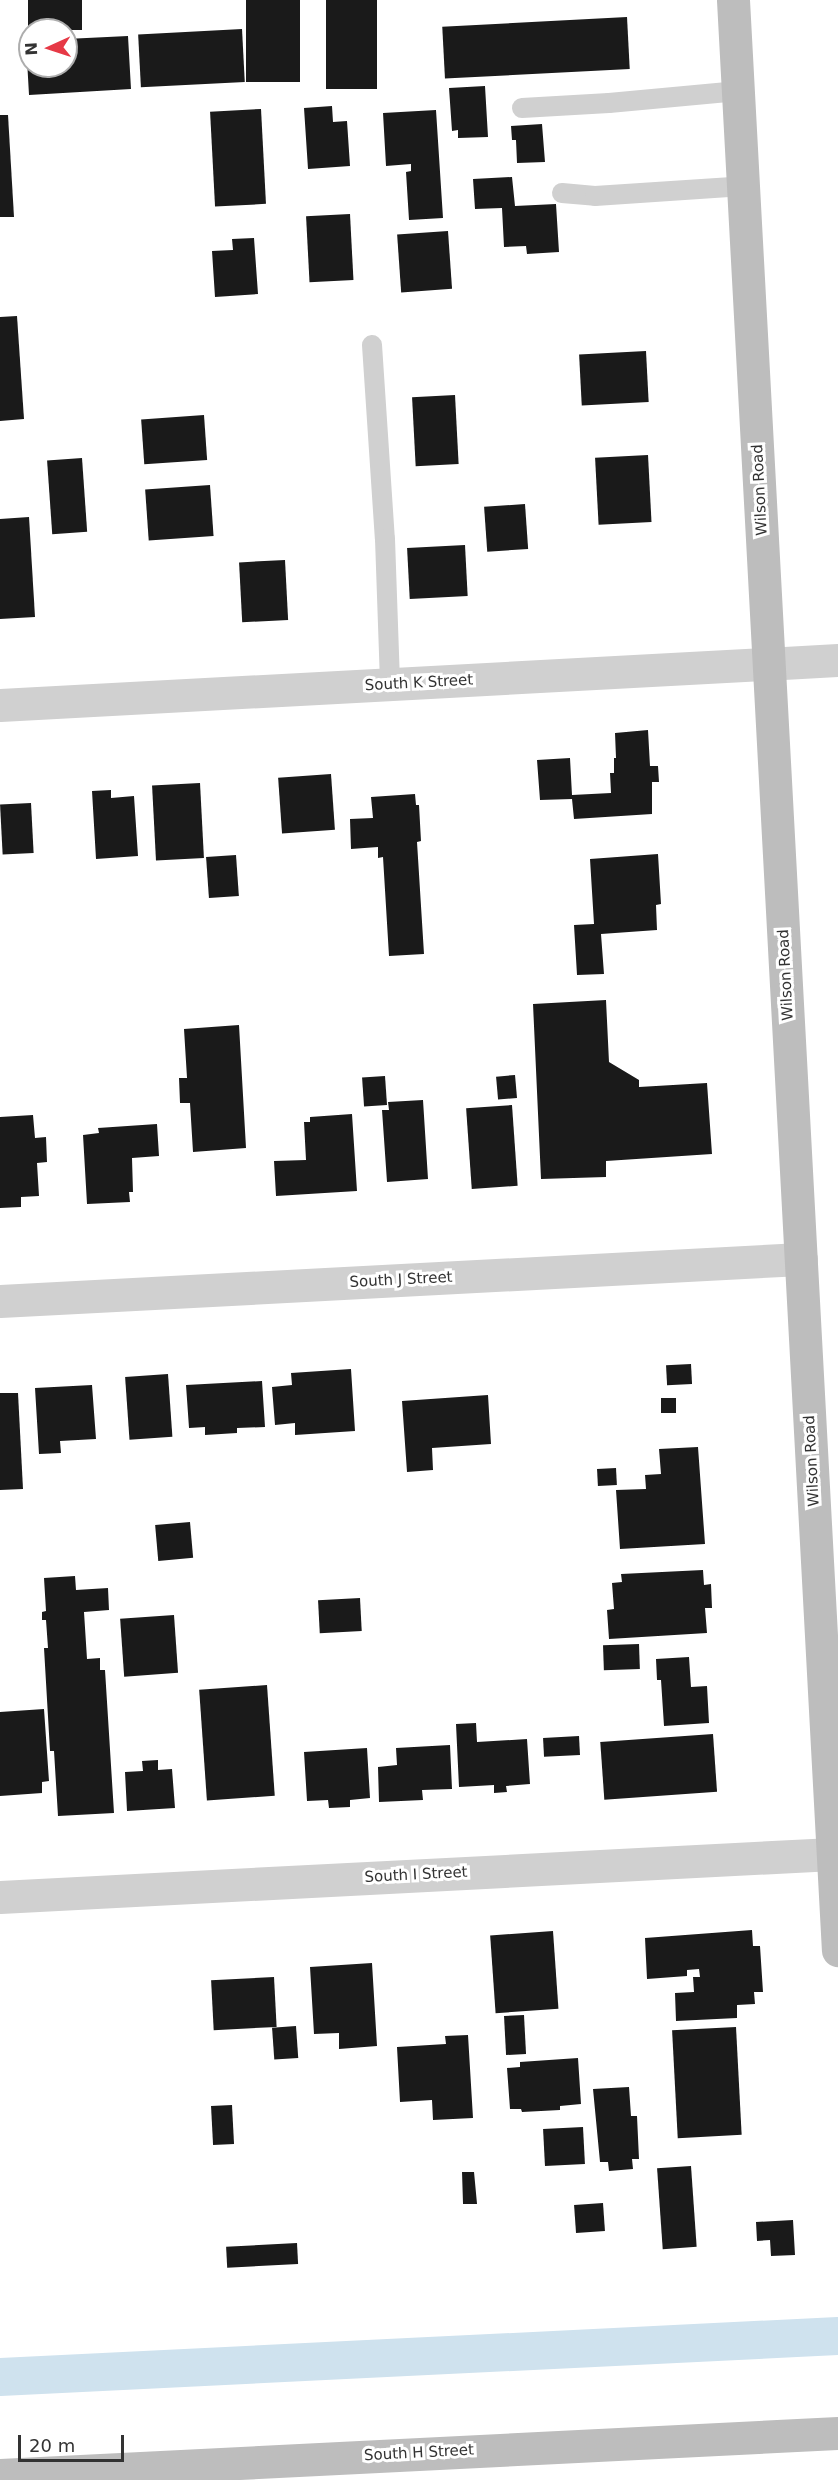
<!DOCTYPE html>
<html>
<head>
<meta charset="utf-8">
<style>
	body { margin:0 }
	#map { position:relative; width:838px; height:2480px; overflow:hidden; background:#fff; font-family:"DejaVu Sans",sans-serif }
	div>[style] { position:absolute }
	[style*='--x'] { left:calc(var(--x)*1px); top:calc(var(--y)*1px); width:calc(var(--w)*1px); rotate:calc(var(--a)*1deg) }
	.canal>* { height:38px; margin:-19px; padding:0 19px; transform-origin:19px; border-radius:19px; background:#cfe2ee }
	.building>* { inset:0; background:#1a1a1a; transform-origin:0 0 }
	.lane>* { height:20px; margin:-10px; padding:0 10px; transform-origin:10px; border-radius:10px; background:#d0d0d0 }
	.street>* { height:33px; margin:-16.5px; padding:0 16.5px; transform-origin:16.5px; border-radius:16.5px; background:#d0d0d0 }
	.secondary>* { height:33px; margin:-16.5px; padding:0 16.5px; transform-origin:16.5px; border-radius:16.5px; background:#bdbdbd }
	span { translate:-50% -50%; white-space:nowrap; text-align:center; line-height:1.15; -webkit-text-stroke:6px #fff; paint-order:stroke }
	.street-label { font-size:15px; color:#333 }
	.north { position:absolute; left:18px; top:18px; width:60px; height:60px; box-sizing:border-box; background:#fff; border:2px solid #adadad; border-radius:50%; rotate:267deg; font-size:16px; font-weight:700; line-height:24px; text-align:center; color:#333 }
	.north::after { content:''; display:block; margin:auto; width:21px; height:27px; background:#e63946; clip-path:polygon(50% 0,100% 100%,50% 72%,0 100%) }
	.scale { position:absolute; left:18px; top:2435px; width:106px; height:27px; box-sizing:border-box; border:3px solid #333; border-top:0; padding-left:8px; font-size:18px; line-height:21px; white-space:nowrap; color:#333; -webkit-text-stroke:4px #fff; paint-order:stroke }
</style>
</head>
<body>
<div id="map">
	<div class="canal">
		<div style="--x:0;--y:2377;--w:839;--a:-2.8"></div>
	</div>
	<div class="building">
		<div style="left:28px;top:0;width:54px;height:30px"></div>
		<div style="left:246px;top:0;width:54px;height:82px"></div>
		<div style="left:326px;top:0;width:51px;height:89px"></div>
		<div style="left:627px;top:17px;width:52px;height:185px;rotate:87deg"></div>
		<div style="left:242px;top:29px;width:53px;height:104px;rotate:87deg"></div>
		<div style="clip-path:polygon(128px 36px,131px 89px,29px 95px,26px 42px,30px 42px,30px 66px,66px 66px,66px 39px)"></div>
		<div style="clip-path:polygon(485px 86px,488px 137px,458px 138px,458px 130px,452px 131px,449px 88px)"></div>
		<div style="clip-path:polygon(332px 106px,333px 122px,347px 121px,350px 166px,308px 169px,304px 108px)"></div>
		<div style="left:261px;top:109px;width:95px;height:51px;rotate:87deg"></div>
		<div style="clip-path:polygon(436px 110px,443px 218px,409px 220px,406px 172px,411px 171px,411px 164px,386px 166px,383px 113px)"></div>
		<div style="clip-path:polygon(0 115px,8px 115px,14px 217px,0 217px)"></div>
		<div style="clip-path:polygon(542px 124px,545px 162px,517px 163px,516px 140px,512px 140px,511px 126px)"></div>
		<div style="clip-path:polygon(512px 177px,515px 206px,556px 204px,559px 252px,527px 254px,526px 246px,504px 247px,502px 208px,475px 209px,473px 179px)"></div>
		<div style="left:350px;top:214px;width:66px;height:44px;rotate:87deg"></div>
		<div style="left:448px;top:231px;width:58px;height:51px;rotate:86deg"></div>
		<div style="clip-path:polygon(254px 238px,258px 294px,215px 297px,212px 251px,233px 250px,232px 239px)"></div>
		<div style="clip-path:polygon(17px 316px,24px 419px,0 421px,0 317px)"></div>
		<div style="left:646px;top:351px;width:51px;height:67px;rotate:87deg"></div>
		<div style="left:455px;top:395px;width:69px;height:43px;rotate:87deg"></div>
		<div style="left:204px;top:415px;width:45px;height:63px;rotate:86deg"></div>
		<div style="left:648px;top:455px;width:67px;height:53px;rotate:87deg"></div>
		<div style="left:82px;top:458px;width:74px;height:35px;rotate:86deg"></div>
		<div style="left:210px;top:485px;width:51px;height:65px;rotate:86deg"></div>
		<div style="left:525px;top:504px;width:45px;height:41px;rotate:86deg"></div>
		<div style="clip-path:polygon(29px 517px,35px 617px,0 619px,0 519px)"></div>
		<div style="left:465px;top:545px;width:51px;height:58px;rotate:87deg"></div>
		<div style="left:285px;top:560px;width:60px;height:46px;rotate:87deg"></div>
		<div style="clip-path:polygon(648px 730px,650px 766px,658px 766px,659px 782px,652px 782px,652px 814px,574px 819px,572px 799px,540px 800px,537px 760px,570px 758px,572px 795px,611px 793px,610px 773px,614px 773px,614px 758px,616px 758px,615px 733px)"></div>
		<div style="left:331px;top:774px;width:56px;height:53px;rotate:86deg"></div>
		<div style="left:200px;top:783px;width:75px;height:48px;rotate:87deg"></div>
		<div style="clip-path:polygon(111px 790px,111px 798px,134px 796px,138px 856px,96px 859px,92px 791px)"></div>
		<div style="clip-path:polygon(415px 794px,416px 805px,419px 805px,421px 841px,417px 842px,424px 954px,389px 956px,383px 857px,378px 858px,378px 847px,351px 849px,350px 819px,373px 818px,371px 797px)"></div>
		<div style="left:31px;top:803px;width:50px;height:31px;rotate:87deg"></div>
		<div style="clip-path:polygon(658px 854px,661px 904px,656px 905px,657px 930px,601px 934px,604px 974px,577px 975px,574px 925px,594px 924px,590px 859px)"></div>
		<div style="left:236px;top:855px;width:41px;height:30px;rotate:86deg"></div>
		<div style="clip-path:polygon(606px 1000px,609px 1062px,639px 1080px,639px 1087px,707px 1083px,712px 1154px,606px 1161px,606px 1177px,541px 1179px,533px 1004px)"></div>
		<div style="clip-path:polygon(239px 1025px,246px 1148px,193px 1152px,190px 1103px,180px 1103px,179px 1078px,187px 1078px,184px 1029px)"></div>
		<div style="left:515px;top:1075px;width:23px;height:19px;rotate:85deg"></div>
		<div style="left:385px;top:1076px;width:29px;height:23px;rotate:86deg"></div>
		<div style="clip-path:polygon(423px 1100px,428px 1179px,387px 1182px,382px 1110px,389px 1110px,388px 1102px)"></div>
		<div style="left:512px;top:1105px;width:81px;height:46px;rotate:86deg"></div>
		<div style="clip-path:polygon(352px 1114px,357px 1191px,276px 1196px,274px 1161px,306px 1160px,304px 1122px,310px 1122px,310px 1117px)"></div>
		<div style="clip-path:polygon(33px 1115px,35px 1138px,46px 1137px,47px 1162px,37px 1163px,39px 1196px,21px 1197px,21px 1207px,0 1208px,0 1117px)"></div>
		<div style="clip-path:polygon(157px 1124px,159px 1156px,132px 1158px,133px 1192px,129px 1192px,130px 1202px,87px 1204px,83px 1135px,99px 1133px,98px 1128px)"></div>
		<div style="left:691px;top:1364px;width:20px;height:25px;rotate:87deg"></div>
		<div style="clip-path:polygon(351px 1369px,355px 1431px,295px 1435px,295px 1423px,275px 1425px,272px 1387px,292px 1385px,291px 1373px)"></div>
		<div style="left:168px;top:1374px;width:63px;height:43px;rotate:86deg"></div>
		<div style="clip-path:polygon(262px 1381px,265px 1427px,237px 1428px,237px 1433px,205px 1435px,205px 1427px,189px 1428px,186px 1385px)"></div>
		<div style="clip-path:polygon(92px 1385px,96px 1439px,60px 1441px,61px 1453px,39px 1454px,35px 1388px)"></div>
		<div style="clip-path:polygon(0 1393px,18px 1393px,23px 1489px,0 1490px)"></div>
		<div style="clip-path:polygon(488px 1395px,491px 1444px,432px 1448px,433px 1470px,407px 1472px,402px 1401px)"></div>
		<div style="left:661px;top:1398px;width:15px;height:15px"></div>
		<div style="clip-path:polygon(698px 1447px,705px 1544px,620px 1549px,616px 1490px,646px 1489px,645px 1475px,661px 1474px,659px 1449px)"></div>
		<div style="left:616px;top:1468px;width:17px;height:19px;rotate:87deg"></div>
		<div style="left:190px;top:1522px;width:36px;height:35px;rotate:85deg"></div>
		<div style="clip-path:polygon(703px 1570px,704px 1585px,711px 1584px,712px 1608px,705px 1608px,707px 1633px,609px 1639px,607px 1610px,614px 1609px,612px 1583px,622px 1582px,621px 1574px)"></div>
		<div style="clip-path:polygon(75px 1576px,76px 1590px,108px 1588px,109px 1610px,84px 1612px,87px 1659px,100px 1658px,100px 1670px,105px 1670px,114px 1813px,58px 1816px,54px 1751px,50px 1751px,44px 1648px,48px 1648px,46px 1620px,42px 1620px,42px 1612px,46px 1611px,44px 1578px)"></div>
		<div style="left:360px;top:1598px;width:33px;height:42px;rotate:87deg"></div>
		<div style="left:174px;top:1615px;width:58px;height:54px;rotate:86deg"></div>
		<div style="left:639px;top:1644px;width:25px;height:36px;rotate:88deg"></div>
		<div style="clip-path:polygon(689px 1657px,691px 1687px,707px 1686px,709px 1723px,664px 1726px,661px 1680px,657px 1680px,656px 1659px)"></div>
		<div style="left:267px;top:1685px;width:111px;height:68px;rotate:86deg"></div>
		<div style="clip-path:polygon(44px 1709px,49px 1781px,42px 1782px,42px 1793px,0 1796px,0 1712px)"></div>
		<div style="clip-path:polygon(476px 1723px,477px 1742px,527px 1739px,530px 1784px,506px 1786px,507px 1792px,494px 1793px,494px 1785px,459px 1787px,456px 1724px)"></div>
		<div style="left:713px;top:1734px;width:58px;height:113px;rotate:86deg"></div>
		<div style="left:579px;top:1736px;width:19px;height:36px;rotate:87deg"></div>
		<div style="clip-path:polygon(450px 1745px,452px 1789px,422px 1790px,423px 1800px,379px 1802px,378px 1767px,397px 1765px,396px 1748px)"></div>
		<div style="clip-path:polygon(367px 1748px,370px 1798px,350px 1800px,350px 1807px,329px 1808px,328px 1800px,307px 1801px,304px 1752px)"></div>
		<div style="clip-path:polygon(158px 1760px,158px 1770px,172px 1769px,175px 1808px,127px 1811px,125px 1772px,143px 1771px,142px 1761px)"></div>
		<div style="clip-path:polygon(752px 1930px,753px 1946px,760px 1946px,763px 1992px,754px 1992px,755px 2004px,737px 2005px,737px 2018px,676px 2021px,675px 1993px,694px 1992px,693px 1977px,700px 1977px,699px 1969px,687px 1970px,687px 1976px,647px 1979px,645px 1938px)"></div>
		<div style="left:553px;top:1931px;width:78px;height:63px;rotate:86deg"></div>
		<div style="clip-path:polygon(372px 1963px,377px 2046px,339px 2049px,339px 2033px,314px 2034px,310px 1967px)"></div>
		<div style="left:274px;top:1977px;width:50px;height:63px;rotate:87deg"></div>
		<div style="left:524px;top:2015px;width:39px;height:20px;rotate:87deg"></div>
		<div style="left:296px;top:2026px;width:32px;height:24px;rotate:86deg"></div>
		<div style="left:736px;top:2027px;width:108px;height:64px;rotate:87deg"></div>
		<div style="clip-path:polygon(468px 2035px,473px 2118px,433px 2120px,432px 2100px,400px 2102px,397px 2047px,446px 2044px,445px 2036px)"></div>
		<div style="clip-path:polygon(578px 2058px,581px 2104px,560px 2106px,560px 2110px,522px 2112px,521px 2109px,510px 2109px,507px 2068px,520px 2067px,520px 2062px)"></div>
		<div style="clip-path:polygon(629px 2087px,631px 2116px,637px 2116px,639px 2159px,632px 2159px,633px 2169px,609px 2171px,608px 2162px,600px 2162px,593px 2089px)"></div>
		<div style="left:232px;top:2105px;width:39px;height:21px;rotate:87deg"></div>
		<div style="left:583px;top:2127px;width:37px;height:40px;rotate:87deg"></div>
		<div style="left:691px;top:2166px;width:81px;height:34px;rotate:86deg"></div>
		<div style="clip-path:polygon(462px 2172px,474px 2172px,477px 2204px,463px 2204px)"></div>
		<div style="left:603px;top:2203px;width:28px;height:29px;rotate:86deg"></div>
		<div style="clip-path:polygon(793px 2220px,795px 2255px,771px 2256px,770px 2240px,757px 2241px,756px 2222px)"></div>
		<div style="left:297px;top:2243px;width:21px;height:71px;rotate:87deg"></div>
	</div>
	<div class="lane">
		<div style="--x:522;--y:108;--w:87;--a:-3.3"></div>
		<div style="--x:609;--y:103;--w:130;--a:-5.3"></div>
		<div style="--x:562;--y:193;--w:33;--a:5"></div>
		<div style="--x:595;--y:196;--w:149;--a:-3.8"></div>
		<div style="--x:372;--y:345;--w:194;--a:86.2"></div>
		<div style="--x:385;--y:539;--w:146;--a:88"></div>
	</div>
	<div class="street">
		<div style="--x:0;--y:705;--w:839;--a:-3.07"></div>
		<div style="--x:0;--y:1301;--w:802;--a:-3"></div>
		<div style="--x:0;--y:1897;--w:834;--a:-2.96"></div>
	</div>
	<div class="secondary">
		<div style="--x:733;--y:0;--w:1953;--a:86.92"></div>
		<div style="--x:0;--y:2475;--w:839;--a:-2.87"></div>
	</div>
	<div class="street-label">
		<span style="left:760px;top:490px;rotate:-93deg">Wilson Road</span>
		<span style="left:419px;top:683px;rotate:-3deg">South K Street</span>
		<span style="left:786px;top:975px;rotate:-93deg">Wilson Road</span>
		<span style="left:401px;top:1280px;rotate:-3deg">South J Street</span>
		<span style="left:812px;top:1461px;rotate:-93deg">Wilson Road</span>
		<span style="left:416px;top:1875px;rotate:-3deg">South I Street</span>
		<span style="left:419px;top:2453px;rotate:-3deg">South H Street</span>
	</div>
	<div class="north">N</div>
	<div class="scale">20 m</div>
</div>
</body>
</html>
